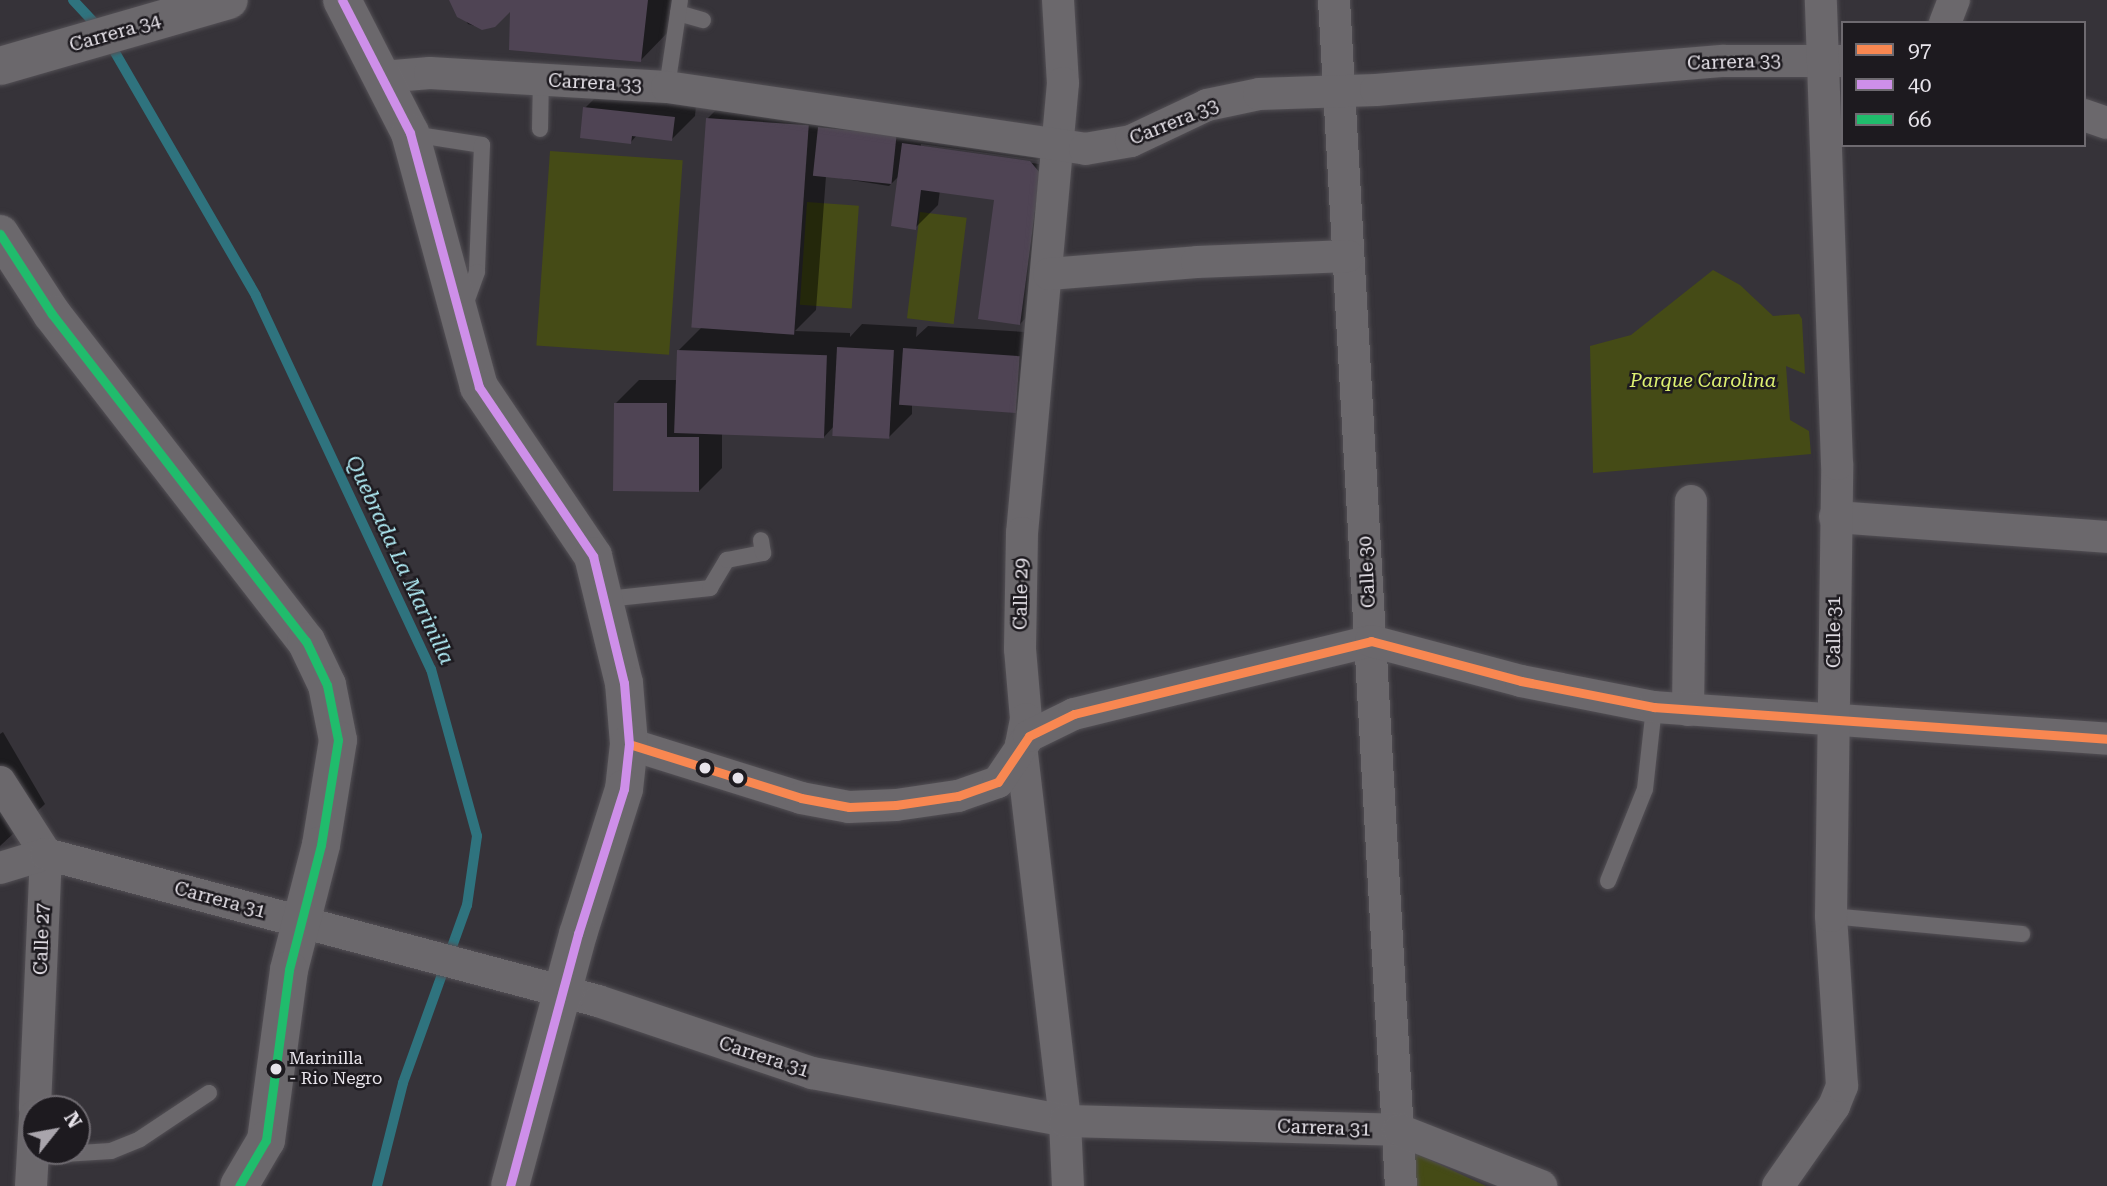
<!DOCTYPE html>
<html>
<head>
<meta charset="utf-8">
<style>
	body { margin:0 }
	#map { position:relative; width:2107px; height:1186px; overflow:hidden; background:#363339; font-family:"Roboto Serif",serif }
	div>[style] { position:absolute }
	[style*='--x'] { left:calc(var(--x)*1px); top:calc(var(--y)*1px); width:calc(var(--w)*1px); rotate:calc(var(--a)*1deg) }
	.green>* { inset:0; background:#454b16; transform-origin:0 0 }
	.shadow>* { inset:0; background:#0007 }
	.stream>* { height:10px; margin:-5px; padding:0 5px; transform-origin:5px; border-radius:5px; background:#2f737e }
	.building>* { inset:0; background:#4f4454; transform-origin:0 0 }
	.roads { filter:drop-shadow(0 0 2px #535055) drop-shadow(0 0 2px #535055) }
	.lane>* { height:16px; margin:-8px; padding:0 8px; transform-origin:8px; border-radius:8px; background:#6b686c }
	.street>* { height:32px; margin:-16px; padding:0 16px; transform-origin:16px; border-radius:16px; background:#6b686c }
	.secondary>* { height:38px; margin:-19px; padding:0 19px; transform-origin:19px; border-radius:19px; background:#6b686c }
	.bus-1>* { height:9px; margin:-4.5px; padding:0 4.5px; transform-origin:4.5px; border-radius:4.5px; background:#f88751 }
	.bus-2>* { height:9px; margin:-4.5px; padding:0 4.5px; transform-origin:4.5px; border-radius:4.5px; background:#ce8fe9 }
	.bus-3>* { height:9px; margin:-4.5px; padding:0 4.5px; transform-origin:4.5px; border-radius:4.5px; background:#20bc6c }
	.dots>* { width:19px; height:19px; translate:-50% -50%; box-sizing:border-box; border:4px solid #1d1a1f; border-radius:50% }
	span { translate:-50% -50%; white-space:nowrap; text-align:center; line-height:1.15; -webkit-text-stroke:5px #1d1a1f; paint-order:stroke }
	.bus-label { font-size:17px; color:#e7e3ea }
	.left { translate:0 -50%; text-align:left }
	.street-label { font-size:19px; color:#e7e3ea }
	.park-label { font-size:19px; color:#def171; font-style:italic }
	.water-label { font-size:21px; color:#b1edf7; font-style:italic }
	.legend { position:absolute; left:1841px; top:21px; width:245px; height:126px; box-sizing:border-box; background:#1d1a1f; border:2px solid #6e6a70; margin:0; padding:9px 12px; list-style:none; font-size:21px; color:#e7e3ea }
	.legend li { display:flex; align-items:center; gap:14px; height:35px }
	.legend b { width:35px; border:2px solid #6e6a70 }
	.north { position:absolute; left:21px; top:1095px; width:70px; height:70px; box-sizing:border-box; background:#1d1a1f; border:2px solid #6e6a70; border-radius:50%; rotate:59deg; font-size:19px; font-weight:700; line-height:28px; text-align:center; color:#e7e3ea }
	.north::after { content:''; display:block; margin:auto; width:24px; height:32px; background:#a9a5ac; clip-path:polygon(50% 0,100% 100%,50% 72%,0 100%) }
</style>
</head>
<body>
<div id="map">
	<div class="green">
		<div style="left:550px;top:151px;width:133px;height:195px;rotate:4deg"></div>
		<div style="left:807px;top:202px;width:52px;height:103px;rotate:4deg"></div>
		<div style="left:920px;top:212px;width:47px;height:107px;rotate:7deg"></div>
		<div style="clip-path:polygon(1713px 270px,1740px 285px,1773px 316px,1799px 314px,1802px 319px,1805px 374px,1786px 366px,1790px 420px,1809px 431px,1811px 454px,1593px 473px,1590px 346px,1631px 335px)"></div>
		<div style="clip-path:polygon(1398px 1145px,1486px 1186px,1398px 1186px)"></div>
	</div>
	<div class="shadow">
		<div style="clip-path:polygon(453px 0,675px 0,670px 30px,641px 60px,512px 8px,482px 28px,468px 24px)"></div>
		<div style="clip-path:polygon(608px 85px,697px 95px,695px 116px,672px 139px,637px 135px,631px 142px,585px 108px)"></div>
		<div style="clip-path:polygon(evenodd,731px 95px,1053px 138px,1043px 300px,1020px 324px,996px 198px,940px 190px,938px 205px,915px 228px,899px 176px,889px 186px,826px 176px,816px 310px,795px 331px,850px 333px,850px 337px,862px 324px,917px 327px,916px 337px,928px 326px,1042px 333px,1038px 389px,1015px 412px,912px 405px,912px 414px,889px 437px,835px 425px,824px 437px,722px 433px,722px 468px,699px 491px,616px 403px,639px 380px,677px 380px,678px 351px,703px 326px,708px 118px,731px 95px,921px 144px,1039px 160px,1039px 164px,921px 147px,921px 144px)"></div>
		<div style="clip-path:polygon(3px 732px,45px 804px,0 846px,0 734px)"></div>
	</div>
	<div class="stream">
		<div style="--x:73;--y:0;--w:40;--a:47"></div>
		<div style="--x:109;--y:42;--w:293;--a:59.9"></div>
		<div style="--x:256;--y:296;--w:412;--a:64.9"></div>
		<div style="--x:431;--y:669;--w:173;--a:74.6"></div>
		<div style="--x:477;--y:836;--w:70;--a:98.2"></div>
		<div style="--x:467;--y:905;--w:189;--a:109.8"></div>
		<div style="--x:403;--y:1083;--w:106;--a:104.2"></div>
	</div>
	<div class="building">
		<div style="clip-path:polygon(449px 0,648px 0,641px 62px,509px 50px,510px 12px,495px 27px,482px 30px,457px 17px)"></div>
		<div style="clip-path:polygon(583px 107px,675px 117px,672px 141px,632px 136px,631px 144px,580px 138px)"></div>
		<div style="left:706px;top:118px;width:103px;height:210px;rotate:4deg"></div>
		<div style="left:818px;top:127px;width:79px;height:49px;rotate:6deg"></div>
		<div style="clip-path:polygon(902px 143px,1030px 161px,1040px 173px,1020px 325px,978px 319px,994px 200px,921px 190px,916px 230px,891px 226px)"></div>
		<div style="left:837px;top:347px;width:57px;height:89px;rotate:3deg"></div>
		<div style="left:903px;top:348px;width:117px;height:57px;rotate:4deg"></div>
		<div style="left:677px;top:350px;width:150px;height:83px;rotate:2deg"></div>
		<div style="clip-path:polygon(614px 403px,667px 403px,667px 437px,699px 437px,699px 492px,613px 491px)"></div>
	</div>
	<div class="roads">
		<div class="lane">
			<div style="--x:678;--y:13;--w:26;--a:16"></div>
			<div style="--x:667;--y:87;--w:88;--a:-81.5"></div>
			<div style="--x:540;--y:129;--w:50;--a:-88.9"></div>
			<div style="--x:412;--y:134;--w:71;--a:8.9"></div>
			<div style="--x:482;--y:145;--w:127;--a:92.3"></div>
			<div style="--x:477;--y:272;--w:35;--a:110"></div>
			<div style="--x:607;--y:599;--w:104;--a:-6.1"></div>
			<div style="--x:710;--y:588;--w:33;--a:-59"></div>
			<div style="--x:727;--y:560;--w:37;--a:-11"></div>
			<div style="--x:763;--y:553;--w:13;--a:-99"></div>
			<div style="--x:1608;--y:881;--w:99;--a:-68.1"></div>
			<div style="--x:1645;--y:789;--w:82;--a:-83.7"></div>
			<div style="--x:1831;--y:916;--w:192;--a:5.4"></div>
			<div style="--x:33;--y:1156;--w:78;--a:-3.7"></div>
			<div style="--x:111;--y:1151;--w:31;--a:-22"></div>
			<div style="--x:140;--y:1139;--w:83;--a:-33.7"></div>
		</div>
		<div class="street">
			<div style="--x:1058;--y:0;--w:83;--a:86.6"></div>
			<div style="--x:1063;--y:83;--w:452;--a:95.2"></div>
			<div style="--x:1022;--y:533;--w:116;--a:91"></div>
			<div style="--x:1020;--y:649;--w:70;--a:85.1"></div>
			<div style="--x:1026;--y:719;--w:26;--a:101"></div>
			<div style="--x:1021;--y:745;--w:379;--a:83.3"></div>
			<div style="--x:1065;--y:1121;--w:65;--a:87.4"></div>
			<div style="--x:1334;--y:0;--w:1188;--a:86.77"></div>
			<div style="--x:1945;--y:23;--w:25;--a:-69"></div>
			<div style="--x:382;--y:77;--w:48;--a:-4.8"></div>
			<div style="--x:430;--y:73;--w:237;--a:3.4"></div>
			<div style="--x:667;--y:87;--w:423;--a:8.4"></div>
			<div style="--x:1085;--y:149;--w:47;--a:-9.9"></div>
			<div style="--x:1131;--y:141;--w:84;--a:-25.3"></div>
			<div style="--x:1207;--y:105;--w:53;--a:-11.9"></div>
			<div style="--x:1259;--y:94;--w:117;--a:-2"></div>
			<div style="--x:1376;--y:90;--w:349;--a:-4.8"></div>
			<div style="--x:1724;--y:61;--w:119;--a:0"></div>
			<div style="--x:2084;--y:115;--w:24;--a:19"></div>
			<div style="--x:1049;--y:274;--w:148;--a:-4.6"></div>
			<div style="--x:1197;--y:262;--w:151;--a:-2.3"></div>
			<div style="--x:1835;--y:517;--w:273;--a:4.2"></div>
			<div style="--x:1688;--y:710;--w:209;--a:-89.2"></div>
			<div style="--x:629;--y:744;--w:180;--a:17.4"></div>
			<div style="--x:801;--y:798;--w:49;--a:10.6"></div>
			<div style="--x:849;--y:807;--w:47;--a:-2.4"></div>
			<div style="--x:896;--y:805;--w:63;--a:-8.3"></div>
			<div style="--x:958;--y:796;--w:42;--a:-19.3"></div>
			<div style="--x:998;--y:782;--w:55;--a:-56"></div>
			<div style="--x:1029;--y:736;--w:50;--a:-26.1"></div>
			<div style="--x:1074;--y:714;--w:306;--a:-13.8"></div>
			<div style="--x:1371;--y:641;--w:155;--a:14.9"></div>
			<div style="--x:1521;--y:681;--w:136;--a:11.1"></div>
			<div style="--x:1654;--y:707;--w:454;--a:4"></div>
			<div style="--x:0;--y:782;--w:85;--a:57.4"></div>
			<div style="--x:46;--y:854;--w:255;--a:92.5"></div>
			<div style="--x:0;--y:868;--w:48;--a:-16.9"></div>
			<div style="--x:46;--y:854;--w:571;--a:14.91"></div>
			<div style="--x:598;--y:1001;--w:226;--a:18.6"></div>
			<div style="--x:812;--y:1073;--w:258;--a:10.7"></div>
			<div style="--x:1065;--y:1121;--w:334;--a:1.5"></div>
			<div style="--x:1399;--y:1130;--w:153;--a:21.5"></div>
			<div style="--x:31;--y:1186;--w:70;--a:-86.7"></div>
			<div style="--x:1778;--y:1186;--w:98;--a:-55"></div>
			<div style="--x:1834;--y:1106;--w:22;--a:-68"></div>
			<div style="--x:1842;--y:1086;--w:170;--a:-93.7"></div>
			<div style="--x:1831;--y:916;--w:452;--a:-89.2"></div>
			<div style="--x:1837;--y:464;--w:464;--a:-92"></div>
		</div>
		<div class="secondary">
			<div style="--x:342;--y:0;--w:149;--a:62.9"></div>
			<div style="--x:410;--y:133;--w:263;--a:74.8"></div>
			<div style="--x:479;--y:387;--w:204;--a:56"></div>
			<div style="--x:593;--y:556;--w:131;--a:76.3"></div>
			<div style="--x:624;--y:683;--w:61;--a:85.3"></div>
			<div style="--x:629;--y:744;--w:45;--a:96.3"></div>
			<div style="--x:624;--y:789;--w:152;--a:107.6"></div>
			<div style="--x:578;--y:934;--w:261;--a:105.1"></div>
			<div style="--x:0;--y:66;--w:238;--a:-16.1"></div>
			<div style="--x:0;--y:234;--w:95;--a:57"></div>
			<div style="--x:52;--y:314;--w:414;--a:52.2"></div>
			<div style="--x:306;--y:641;--w:49;--a:64.5"></div>
			<div style="--x:327;--y:685;--w:56;--a:78.7"></div>
			<div style="--x:338;--y:740;--w:106;--a:99.2"></div>
			<div style="--x:321;--y:845;--w:129;--a:104.4"></div>
			<div style="--x:289;--y:970;--w:172;--a:97.7"></div>
			<div style="--x:266;--y:1140;--w:53;--a:120.4"></div>
		</div>
	</div>
	<div class="bus-1">
		<div style="--x:629;--y:744;--w:180;--a:17.4"></div>
		<div style="--x:801;--y:798;--w:49;--a:10.6"></div>
		<div style="--x:849;--y:807;--w:47;--a:-2.4"></div>
		<div style="--x:896;--y:805;--w:63;--a:-8.3"></div>
		<div style="--x:958;--y:796;--w:42;--a:-19.3"></div>
		<div style="--x:998;--y:782;--w:55;--a:-56"></div>
		<div style="--x:1029;--y:736;--w:50;--a:-26.1"></div>
		<div style="--x:1074;--y:714;--w:306;--a:-13.8"></div>
		<div style="--x:1371;--y:641;--w:155;--a:14.9"></div>
		<div style="--x:1521;--y:681;--w:136;--a:11.1"></div>
		<div style="--x:1654;--y:707;--w:454;--a:4"></div>
	</div>
	<div class="bus-2">
		<div style="--x:342;--y:0;--w:149;--a:62.9"></div>
		<div style="--x:410;--y:133;--w:263;--a:74.8"></div>
		<div style="--x:479;--y:387;--w:204;--a:56"></div>
		<div style="--x:593;--y:556;--w:131;--a:76.3"></div>
		<div style="--x:624;--y:683;--w:61;--a:85.3"></div>
		<div style="--x:629;--y:744;--w:45;--a:96.3"></div>
		<div style="--x:624;--y:789;--w:152;--a:107.6"></div>
		<div style="--x:578;--y:934;--w:261;--a:105.1"></div>
	</div>
	<div class="bus-3">
		<div style="--x:0;--y:234;--w:95;--a:57"></div>
		<div style="--x:52;--y:314;--w:414;--a:52.2"></div>
		<div style="--x:306;--y:641;--w:49;--a:64.5"></div>
		<div style="--x:327;--y:685;--w:56;--a:78.7"></div>
		<div style="--x:338;--y:740;--w:106;--a:99.2"></div>
		<div style="--x:321;--y:845;--w:129;--a:104.4"></div>
		<div style="--x:289;--y:970;--w:172;--a:97.7"></div>
		<div style="--x:266;--y:1140;--w:53;--a:120.4"></div>
	</div>
	<div class="dots">
		<div style="left:705px;top:768px;background:#e7e3ea"></div>
		<div style="left:738px;top:778px;background:#e7e3ea"></div>
		<div style="left:276px;top:1069px;background:#e7e3ea"></div>
	</div>
	<div class="bus-label">
		<span class="left" style="left:289px;top:1069px">Marinilla<br>- Rio Negro</span>
	</div>
	<div class="street-label">
		<span style="left:115px;top:33px;rotate:-16deg">Carrera 34</span>
		<span style="left:1734px;top:62px;rotate:-2deg">Carrera 33</span>
		<span style="left:595px;top:83px;rotate:3deg">Carrera 33</span>
		<span style="left:1174px;top:122px;rotate:-22deg">Carrera 33</span>
		<span style="left:1367px;top:572px;rotate:-93deg">Calle 30</span>
		<span style="left:1021px;top:594px;rotate:-89deg">Calle 29</span>
		<span style="left:1834px;top:632px;rotate:-90deg">Calle 31</span>
		<span style="left:220px;top:900px;rotate:15deg">Carrera 31</span>
		<span style="left:42px;top:939px;rotate:-88deg">Calle 27</span>
		<span style="left:764px;top:1057px;rotate:18deg">Carrera 31</span>
		<span style="left:1324px;top:1128px;rotate:2deg">Carrera 31</span>
	</div>
	<div class="park-label">
		<span style="left:1703px;top:381px">Parque Carolina</span>
	</div>
	<div class="water-label">
		<span style="left:400px;top:560px;rotate:65deg">Quebrada La Marinilla</span>
	</div>
	<ul class="legend">
	<li><b style="height:9px;background:#f88751"></b>97</li>
	<li><b style="height:9px;background:#ce8fe9"></b>40</li>
	<li><b style="height:9px;background:#20bc6c"></b>66</li>
	</ul>
	<div class="north">N</div>
</div>
</body>
</html>
